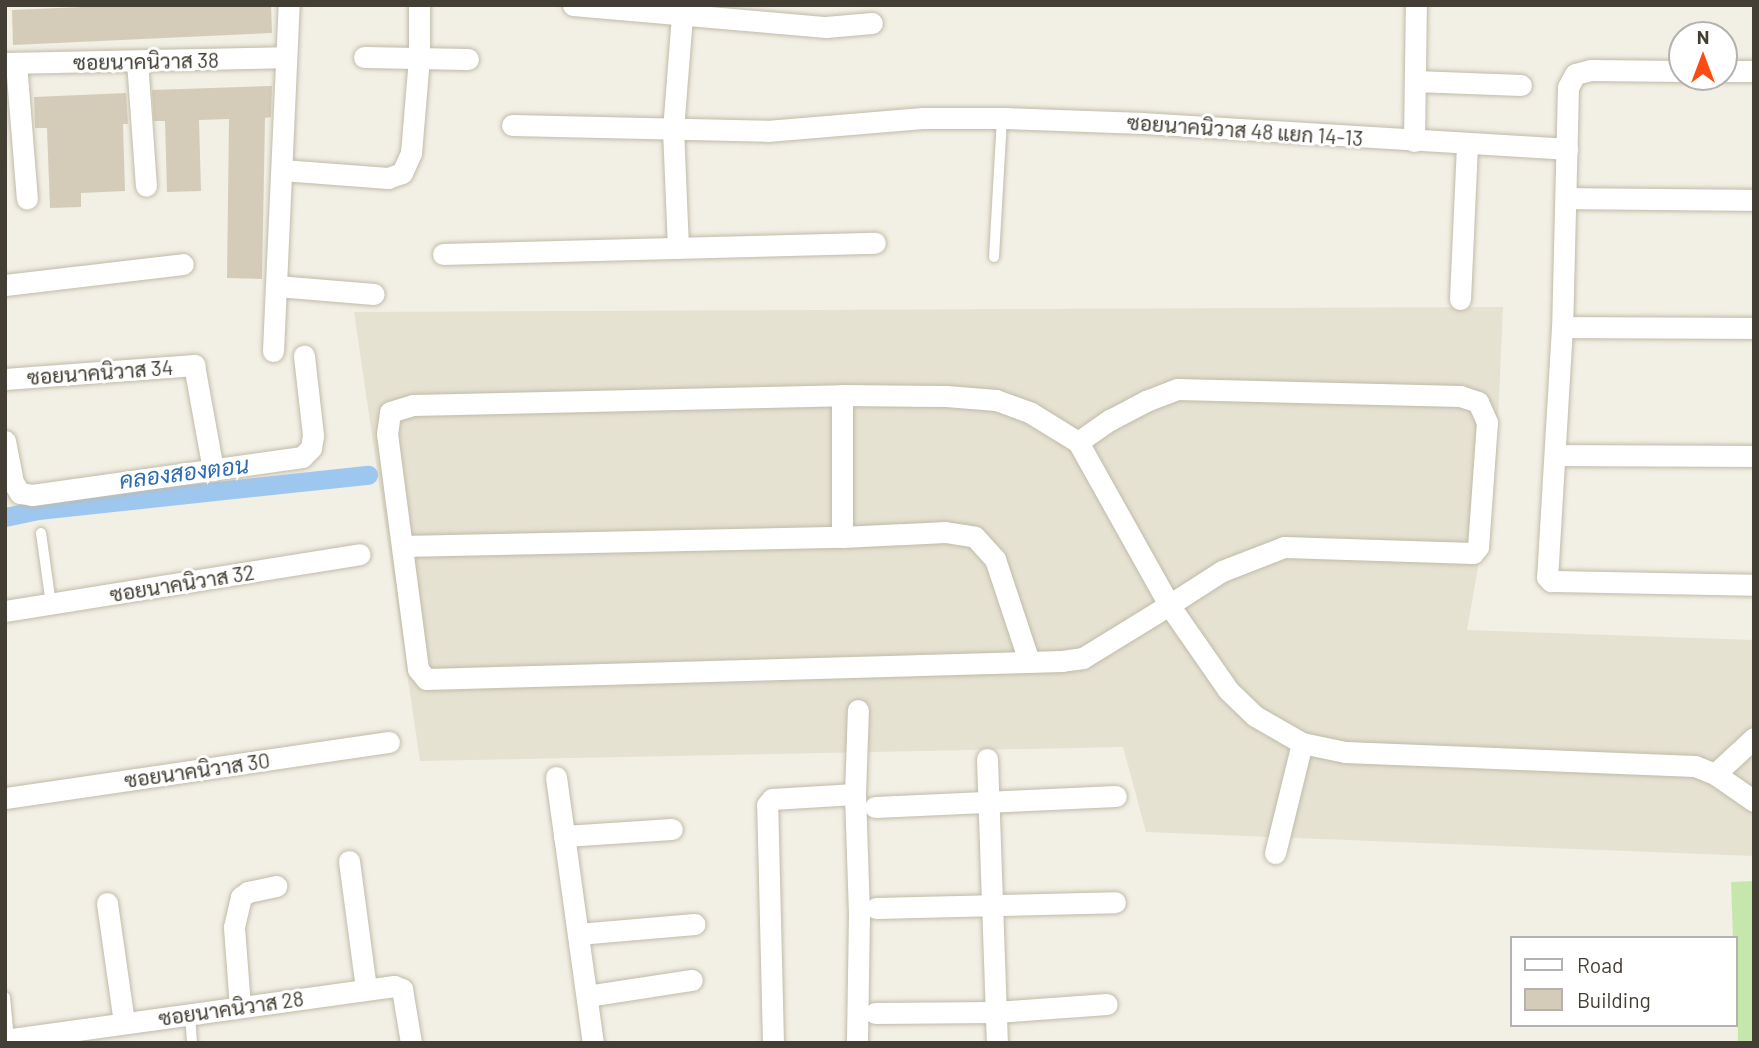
<!DOCTYPE html>
<html>
<head>
<meta charset="utf-8">
<style>
	body { margin:0 }
	#map { position:relative; width:1759px; height:1048px; overflow:hidden; background:#f2efe4; font-family:Barlow,Sarabun,sans-serif }
	div>[style] { position:absolute }
	[style*='--x'] { left:calc(var(--x)*1px); top:calc(var(--y)*1px); width:calc(var(--w)*1px); rotate:calc(var(--a)*1deg) }
	.residential>* { inset:0; background:#e6e2d2 }
	.green>* { inset:0; background:#c6e7ac }
	.canal>* { height:19px; margin:-9.5px; padding:0 9.5px; transform-origin:9.5px; border-radius:9.5px; background:#9ec7f0 }
	.building>* { inset:0; background:#d4ccb9 }
	.roads { filter:drop-shadow(0 0 2px #c0bba9) drop-shadow(0 0 2px #c0bba9) }
	.lane>* { height:10px; margin:-5px; padding:0 5px; transform-origin:5px; border-radius:5px; background:#fff }
	.street>* { height:21px; margin:-10.5px; padding:0 10.5px; transform-origin:10.5px; border-radius:10.5px; background:#fff }
	span { translate:-50% -50%; white-space:nowrap; text-align:center; line-height:1.15; -webkit-text-stroke:6px #fff; paint-order:stroke }
	.street-label { font-size:21px; color:#443f34 }
	.water-label { font-size:23px; color:#2d6cb0; font-style:italic }
	.frame { position:absolute; inset:0; border:7px solid #443f34; pointer-events:none }
	.legend { position:absolute; left:1510px; top:936px; width:228px; height:91px; box-sizing:border-box; background:#fff; border:2px solid #b4b2ae; margin:0; padding:9px 12px; list-style:none; font-size:21px; color:#443f34 }
	.legend li { display:flex; align-items:center; gap:14px; height:35px }
	.legend b { width:35px; border:2px solid #b4b2ae }
	.north { position:absolute; left:1668px; top:21px; width:70px; height:70px; box-sizing:border-box; background:#fff; border:2px solid #b4b2ae; border-radius:50%; rotate:0deg; font-size:19px; font-weight:700; line-height:28px; text-align:center; color:#443f34 }
	.north::after { content:''; display:block; margin:auto; width:24px; height:32px; background:#fc4c11; clip-path:polygon(50% 0,100% 100%,50% 72%,0 100%) }
</style>
</head>
<body>
<div id="map">
	<div class="residential">
		<div style="clip-path:polygon(1503px 307px,1496px 466px,1467px 630px,1754px 640px,1754px 856px,1146px 832px,1123px 747px,420px 761px,354px 312px)"></div>
	</div>
	<div class="green">
		<div style="clip-path:polygon(1754px 881px,1754px 1043px,1738px 1043px,1736px 938px,1733px 938px,1731px 882px)"></div>
	</div>
	<div class="canal">
		<div style="--x:5;--y:517;--w:34;--a:-12"></div>
		<div style="--x:38;--y:510;--w:332;--a:-6.1"></div>
	</div>
	<div class="building">
		<div style="clip-path:polygon(131px 5px,271px 5px,272px 33px,13px 45px,12px 10px)"></div>
		<div style="clip-path:polygon(272px 86px,271px 117px,265px 118px,262px 279px,227px 278px,229px 119px,199px 120px,201px 191px,167px 192px,165px 121px,154px 121px,152px 90px)"></div>
		<div style="clip-path:polygon(126px 93px,128px 124px,123px 124px,125px 191px,81px 193px,81px 207px,50px 208px,47px 128px,35px 128px,34px 97px)"></div>
	</div>
	<div class="roads">
		<div class="lane">
			<div style="--x:994;--y:257;--w:139;--a:-86.7"></div>
			<div style="--x:41;--y:533;--w:72;--a:82"></div>
			<div style="--x:5;--y:997;--w:43;--a:84.7"></div>
			<div style="--x:190;--y:1014;--w:29;--a:86"></div>
		</div>
		<div class="street">
			<div style="--x:573;--y:5;--w:254;--a:5"></div>
			<div style="--x:826;--y:27;--w:46;--a:-5"></div>
			<div style="--x:364;--y:57;--w:104;--a:1.1"></div>
			<div style="--x:137;--y:61;--w:125;--a:85.9"></div>
			<div style="--x:5;--y:63;--w:281;--a:-1.2"></div>
			<div style="--x:16;--y:63;--w:136;--a:85.4"></div>
			<div style="--x:1682;--y:71;--w:91;--a:-179.4"></div>
			<div style="--x:1591;--y:70;--w:16;--a:166"></div>
			<div style="--x:1575;--y:74;--w:15;--a:118"></div>
			<div style="--x:1568;--y:87;--w:240;--a:91.4"></div>
			<div style="--x:1562;--y:327;--w:250;--a:93.4"></div>
			<div style="--x:1547;--y:577;--w:6;--a:45"></div>
			<div style="--x:1551;--y:581;--w:203;--a:1.1"></div>
			<div style="--x:1724;--y:71;--w:30;--a:0"></div>
			<div style="--x:1415;--y:81;--w:106;--a:2.2"></div>
			<div style="--x:512;--y:125;--w:255;--a:1.3"></div>
			<div style="--x:767;--y:131;--w:156;--a:-4.8"></div>
			<div style="--x:922;--y:118;--w:80;--a:0"></div>
			<div style="--x:1002;--y:118;--w:141;--a:2"></div>
			<div style="--x:1143;--y:123;--w:425;--a:3.5"></div>
			<div style="--x:1414;--y:141;--w:136;--a:-89.2"></div>
			<div style="--x:282;--y:170;--w:106;--a:4.3"></div>
			<div style="--x:388;--y:178;--w:15;--a:-20"></div>
			<div style="--x:402;--y:173;--w:22;--a:-66"></div>
			<div style="--x:411;--y:153;--w:96;--a:-85.2"></div>
			<div style="--x:419;--y:57;--w:52;--a:-90"></div>
			<div style="--x:1566;--y:198;--w:188;--a:0.6"></div>
			<div style="--x:678;--y:248;--w:118;--a:-92.4"></div>
			<div style="--x:673;--y:130;--w:115;--a:-85.5"></div>
			<div style="--x:443;--y:254;--w:432;--a:-1.5"></div>
			<div style="--x:5;--y:285;--w:179;--a:-6.7"></div>
			<div style="--x:277;--y:286;--w:97;--a:4.7"></div>
			<div style="--x:1460;--y:299;--w:156;--a:-87.4"></div>
			<div style="--x:1562;--y:327;--w:192;--a:0.3"></div>
			<div style="--x:273;--y:351;--w:346;--a:-87.4"></div>
			<div style="--x:5;--y:379;--w:190;--a:-4.2"></div>
			<div style="--x:194;--y:365;--w:107;--a:79.7"></div>
			<div style="--x:842;--y:395;--w:142;--a:90"></div>
			<div style="--x:5;--y:441;--w:42;--a:79"></div>
			<div style="--x:13;--y:482;--w:13;--a:58"></div>
			<div style="--x:20;--y:493;--w:12;--a:9"></div>
			<div style="--x:32;--y:495;--w:273;--a:-8"></div>
			<div style="--x:302;--y:457;--w:13;--a:-45"></div>
			<div style="--x:311;--y:448;--w:13;--a:-81"></div>
			<div style="--x:313;--y:435;--w:80;--a:-96.5"></div>
			<div style="--x:1078;--y:442;--w:39;--a:-35"></div>
			<div style="--x:1110;--y:420;--w:41;--a:-27.8"></div>
			<div style="--x:1146;--y:401;--w:33;--a:-21"></div>
			<div style="--x:1177;--y:389;--w:283;--a:1.4"></div>
			<div style="--x:1460;--y:396;--w:19;--a:18"></div>
			<div style="--x:1478;--y:402;--w:22;--a:66"></div>
			<div style="--x:1487;--y:422;--w:125;--a:94.1"></div>
			<div style="--x:1478;--y:547;--w:8;--a:130"></div>
			<div style="--x:1473;--y:553;--w:189;--a:-178.2"></div>
			<div style="--x:1284;--y:547;--w:66;--a:158.8"></div>
			<div style="--x:1222;--y:571;--w:63;--a:147.3"></div>
			<div style="--x:1169;--y:605;--w:101;--a:148.4"></div>
			<div style="--x:1083;--y:658;--w:21;--a:172"></div>
			<div style="--x:1062;--y:661;--w:636;--a:178.38"></div>
			<div style="--x:426;--y:679;--w:13;--a:-129"></div>
			<div style="--x:418;--y:669;--w:237;--a:-97.5"></div>
			<div style="--x:387;--y:434;--w:22;--a:-82"></div>
			<div style="--x:390;--y:412;--w:24;--a:-17"></div>
			<div style="--x:413;--y:405;--w:429;--a:-1.3"></div>
			<div style="--x:842;--y:395;--w:104;--a:0.6"></div>
			<div style="--x:946;--y:396;--w:50;--a:4.6"></div>
			<div style="--x:996;--y:400;--w:37;--a:20"></div>
			<div style="--x:1031;--y:413;--w:55;--a:31.7"></div>
			<div style="--x:1078;--y:442;--w:187;--a:60.8"></div>
			<div style="--x:1169;--y:605;--w:103;--a:55.2"></div>
			<div style="--x:1228;--y:690;--w:37;--a:44"></div>
			<div style="--x:1255;--y:716;--w:54;--a:29.9"></div>
			<div style="--x:1302;--y:743;--w:44;--a:11.8"></div>
			<div style="--x:1345;--y:752;--w:350;--a:2.3"></div>
			<div style="--x:1695;--y:766;--w:22;--a:22"></div>
			<div style="--x:1715;--y:774;--w:47;--a:34.7"></div>
			<div style="--x:1555;--y:455;--w:199;--a:0.3"></div>
			<div style="--x:402;--y:546;--w:440;--a:-1.2"></div>
			<div style="--x:842;--y:537;--w:103;--a:-2.8"></div>
			<div style="--x:945;--y:532;--w:30;--a:9"></div>
			<div style="--x:975;--y:537;--w:30;--a:48"></div>
			<div style="--x:995;--y:559;--w:108;--a:71.6"></div>
			<div style="--x:5;--y:611;--w:359;--a:-9.1"></div>
			<div style="--x:987;--y:759;--w:284;--a:88"></div>
			<div style="--x:1715;--y:774;--w:53;--a:-42.7"></div>
			<div style="--x:556;--y:777;--w:269;--a:82.1"></div>
			<div style="--x:855;--y:794;--w:84;--a:-88"></div>
			<div style="--x:5;--y:798;--w:388;--a:-8.3"></div>
			<div style="--x:875;--y:807;--w:241;--a:-2.6"></div>
			<div style="--x:564;--y:836;--w:108;--a:-3.7"></div>
			<div style="--x:1275;--y:853;--w:113;--a:-76.2"></div>
			<div style="--x:349;--y:861;--w:129;--a:82.4"></div>
			<div style="--x:107;--y:903;--w:121;--a:81.9"></div>
			<div style="--x:876;--y:908;--w:239;--a:-1.4"></div>
			<div style="--x:578;--y:934;--w:117;--a:-4.9"></div>
			<div style="--x:587;--y:996;--w:106;--a:-8.7"></div>
			<div style="--x:240;--y:1007;--w:80;--a:-94.3"></div>
			<div style="--x:234;--y:927;--w:31;--a:-77"></div>
			<div style="--x:241;--y:897;--w:9;--a:-36"></div>
			<div style="--x:248;--y:892;--w:29;--a:-12"></div>
			<div style="--x:875;--y:1013;--w:121;--a:-0.5"></div>
			<div style="--x:996;--y:1012;--w:111;--a:-4.1"></div>
			<div style="--x:5;--y:1040;--w:393;--a:-7.9"></div>
			<div style="--x:394;--y:986;--w:9;--a:21"></div>
			<div style="--x:402;--y:989;--w:55;--a:80.5"></div>
			<div style="--x:773;--y:1043;--w:238;--a:-91.4"></div>
			<div style="--x:767;--y:805;--w:8;--a:-50"></div>
			<div style="--x:772;--y:799;--w:83;--a:-3.4"></div>
			<div style="--x:855;--y:794;--w:119;--a:88.1"></div>
			<div style="--x:859;--y:913;--w:130;--a:90.9"></div>
		</div>
	</div>
	<div class="street-label">
		<span style="left:146px;top:61px;rotate:-1deg">ซอยนาคนิวาส 38</span>
		<span style="left:1245px;top:130px;rotate:4deg">ซอยนาคนิวาส 48 แยก 14-13</span>
		<span style="left:100px;top:372px;rotate:-4deg">ซอยนาคนิวาส 34</span>
		<span style="left:182px;top:583px;rotate:-9deg">ซอยนาคนิวาส 32</span>
		<span style="left:197px;top:770px;rotate:-8deg">ซอยนาคนิวาส 30</span>
		<span style="left:231px;top:1008px;rotate:-8deg">ซอยนาคนิวาส 28</span>
	</div>
	<div class="water-label">
		<span style="left:184px;top:472px;rotate:-7deg">คลองสองตอน</span>
	</div>
	<div class="frame"></div>
	<ul class="legend">
	<li><b style="height:9px;background:#fff"></b>Road</li>
	<li><b style="height:19px;background:#d4ccb9"></b>Building</li>
	</ul>
	<div class="north">N</div>
</div>
</body>
</html>
